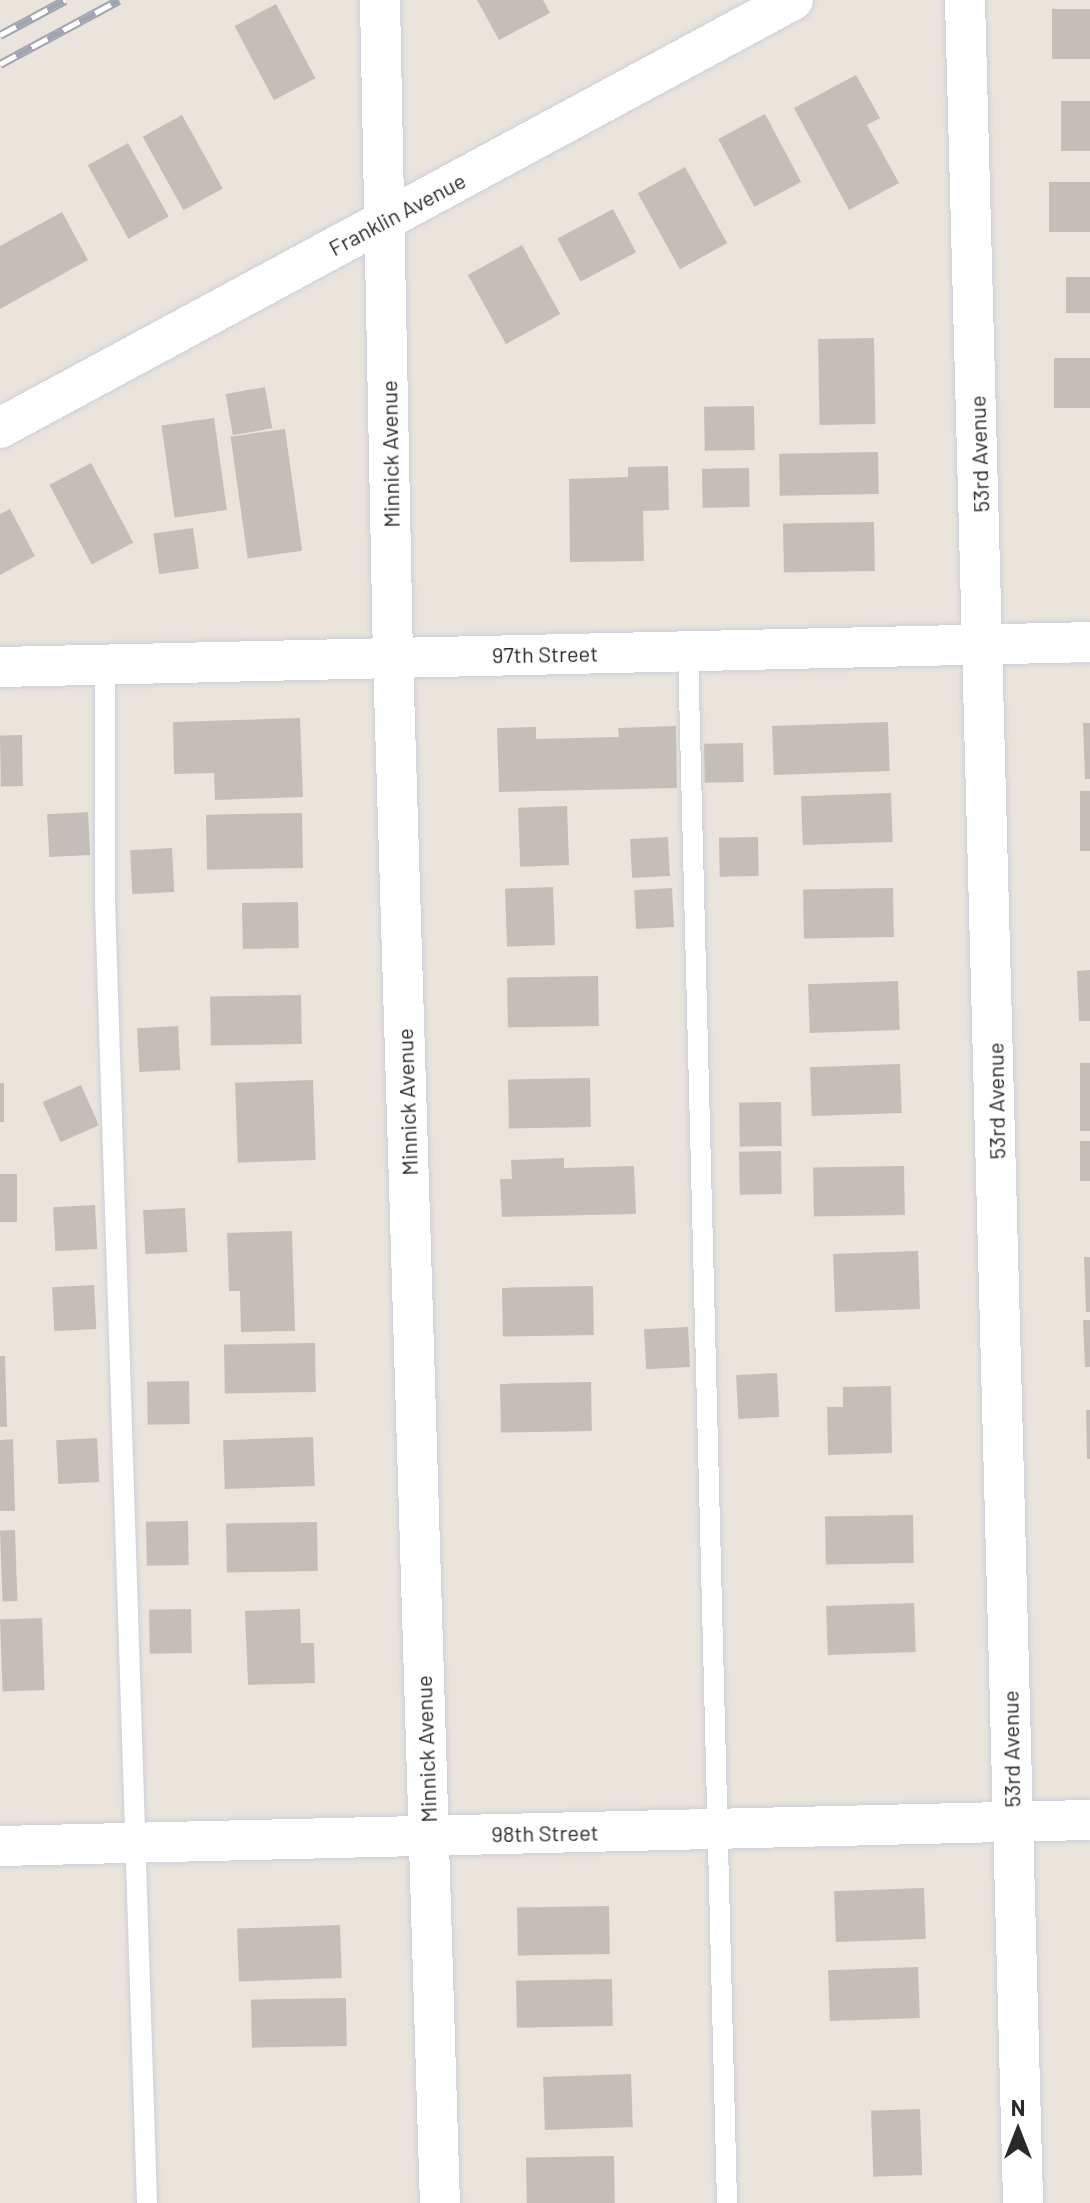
<!DOCTYPE html>
<html>
<head>
<meta charset="utf-8">
<style>
	body { margin:0 }
	#map { position:relative; width:1090px; height:2203px; overflow:hidden; background:#eae4dd; font-family:Barlow,sans-serif }
	div>[style] { position:absolute }
	[style*='--x'] { left:calc(var(--x)*1px); top:calc(var(--y)*1px); width:calc(var(--w)*1px); rotate:calc(var(--a)*1deg) }
	.building>* { inset:0; background:#c3bfb8; transform-origin:0 0 }
	.roads { filter:drop-shadow(0 0 2px #cbceda) drop-shadow(0 0 2px #cbceda) }
	.lane>* { height:20px; margin:-10px; padding:0 10px; transform-origin:10px; border-radius:10px; background:#fff }
	.street>* { height:40px; margin:-20px; padding:0 20px; transform-origin:20px; border-radius:20px; background:#fff }
	.rail>* { height:9px; margin-top:-4.5px; transform-origin:0; background:repeating-linear-gradient(90deg,#fff 0 18px,#a0a3b2 0 36px); box-sizing:border-box; border-block:2px solid #a0a3b2 }
	span { translate:-50% -50%; white-space:nowrap; text-align:center; line-height:1.15; -webkit-text-stroke:7px #fff; paint-order:stroke }
	.street-label { font-size:22px; color:#2a2a2a }
	.north { position:absolute; left:978px; top:2091px; width:80px; height:80px; -webkit-text-stroke:6px #fff; paint-order:stroke; rotate:0deg; font-size:22px; font-weight:700; line-height:32px; text-align:center; color:#2a2a2a }
	.north::after { content:''; display:block; margin:auto; width:28px; height:36px; background:#2a2a2a; clip-path:polygon(50% 0,100% 100%,50% 72%,0 100%) }
</style>
</head>
<body>
<div id="map">
	<div class="building">
		<div style="clip-path:polygon(477px 0,543px 0,550px 13px,499px 40px)"></div>
		<div style="left:276px;top:4px;width:84px;height:47px;rotate:62deg"></div>
		<div style="left:1090px;top:9px;width:50px;height:38px;rotate:90deg"></div>
		<div style="clip-path:polygon(856px 75px,880px 118px,867px 125px,899px 183px,849px 210px,794px 108px)"></div>
		<div style="left:1090px;top:101px;width:50px;height:29px;rotate:90deg"></div>
		<div style="left:765px;top:114px;width:77px;height:53px;rotate:62deg"></div>
		<div style="left:182px;top:115px;width:84px;height:45px;rotate:61deg"></div>
		<div style="left:128px;top:143px;width:84px;height:46px;rotate:61deg"></div>
		<div style="left:685px;top:167px;width:87px;height:54px;rotate:61deg"></div>
		<div style="left:1090px;top:182px;width:50px;height:41px;rotate:90deg"></div>
		<div style="left:613px;top:209px;width:49px;height:63px;rotate:62deg"></div>
		<div style="clip-path:polygon(62px 212px,88px 260px,0 309px,0 246px)"></div>
		<div style="left:522px;top:245px;width:79px;height:62px;rotate:61deg"></div>
		<div style="left:1066px;top:277px;width:24px;height:36px"></div>
		<div style="left:874px;top:338px;width:86px;height:56px;rotate:89deg"></div>
		<div style="left:1090px;top:358px;width:50px;height:36px;rotate:90deg"></div>
		<div style="left:265px;top:387px;width:42px;height:40px;rotate:80deg"></div>
		<div style="left:754px;top:406px;width:44px;height:50px;rotate:89deg"></div>
		<div style="left:214px;top:418px;width:93px;height:53px;rotate:82deg"></div>
		<div style="left:285px;top:429px;width:123px;height:55px;rotate:82deg"></div>
		<div style="left:878px;top:452px;width:42px;height:99px;rotate:89deg"></div>
		<div style="left:91px;top:463px;width:90px;height:47px;rotate:62deg"></div>
		<div style="clip-path:polygon(668px 466px,669px 510px,643px 511px,644px 561px,570px 562px,569px 479px,628px 477px,628px 467px)"></div>
		<div style="left:749px;top:468px;width:39px;height:47px;rotate:89deg"></div>
		<div style="clip-path:polygon(10px 509px,35px 556px,0 575px,0 514px)"></div>
		<div style="left:874px;top:522px;width:49px;height:91px;rotate:89deg"></div>
		<div style="left:193px;top:528px;width:41px;height:40px;rotate:82deg"></div>
		<div style="clip-path:polygon(300px 718px,303px 797px,215px 800px,214px 773px,174px 774px,173px 722px)"></div>
		<div style="left:888px;top:722px;width:49px;height:116px;rotate:88deg"></div>
		<div style="clip-path:polygon(1083px 723px,1090px 723px,1090px 779px,1085px 779px)"></div>
		<div style="clip-path:polygon(676px 726px,677px 788px,499px 792px,497px 728px,536px 727px,536px 739px,619px 737px,618px 728px)"></div>
		<div style="left:22px;top:735px;width:51px;height:22px;rotate:89deg"></div>
		<div style="left:743px;top:743px;width:39px;height:39px;rotate:89deg"></div>
		<div style="left:1090px;top:791px;width:60px;height:10px;rotate:90deg"></div>
		<div style="left:891px;top:793px;width:49px;height:90px;rotate:88deg"></div>
		<div style="left:567px;top:806px;width:59px;height:49px;rotate:88deg"></div>
		<div style="left:88px;top:812px;width:43px;height:41px;rotate:87deg"></div>
		<div style="left:302px;top:813px;width:55px;height:96px;rotate:89deg"></div>
		<div style="left:668px;top:837px;width:39px;height:38px;rotate:87deg"></div>
		<div style="left:758px;top:837px;width:39px;height:39px;rotate:89deg"></div>
		<div style="left:172px;top:848px;width:44px;height:42px;rotate:87deg"></div>
		<div style="left:553px;top:887px;width:58px;height:48px;rotate:88deg"></div>
		<div style="left:672px;top:888px;width:39px;height:38px;rotate:87deg"></div>
		<div style="left:893px;top:888px;width:49px;height:90px;rotate:89deg"></div>
		<div style="left:298px;top:902px;width:46px;height:56px;rotate:89deg"></div>
		<div style="clip-path:polygon(1090px 970px,1090px 1021px,1079px 1021px,1077px 971px)"></div>
		<div style="left:598px;top:976px;width:50px;height:91px;rotate:89deg"></div>
		<div style="left:898px;top:981px;width:49px;height:90px;rotate:88deg"></div>
		<div style="left:301px;top:995px;width:49px;height:91px;rotate:89deg"></div>
		<div style="left:178px;top:1026px;width:44px;height:41px;rotate:87deg"></div>
		<div style="left:1080px;top:1063px;width:10px;height:68px"></div>
		<div style="left:900px;top:1064px;width:49px;height:90px;rotate:88deg"></div>
		<div style="left:590px;top:1078px;width:49px;height:82px;rotate:89deg"></div>
		<div style="left:313px;top:1080px;width:80px;height:78px;rotate:88deg"></div>
		<div style="left:0;top:1083px;width:4px;height:39px"></div>
		<div style="left:81px;top:1085px;width:44px;height:42px;rotate:66deg"></div>
		<div style="left:781px;top:1102px;width:44px;height:42px;rotate:89deg"></div>
		<div style="left:1090px;top:1141px;width:40px;height:10px;rotate:90deg"></div>
		<div style="left:781px;top:1151px;width:43px;height:42px;rotate:89deg"></div>
		<div style="clip-path:polygon(564px 1158px,564px 1168px,634px 1166px,636px 1214px,502px 1217px,500px 1179px,512px 1179px,511px 1160px)"></div>
		<div style="left:904px;top:1166px;width:49px;height:91px;rotate:89deg"></div>
		<div style="left:0;top:1174px;width:17px;height:48px"></div>
		<div style="left:95px;top:1205px;width:44px;height:42px;rotate:87deg"></div>
		<div style="left:185px;top:1208px;width:44px;height:42px;rotate:87deg"></div>
		<div style="clip-path:polygon(292px 1231px,295px 1331px,241px 1332px,240px 1291px,229px 1291px,227px 1233px)"></div>
		<div style="left:918px;top:1251px;width:58px;height:85px;rotate:88deg"></div>
		<div style="clip-path:polygon(1084px 1257px,1090px 1257px,1090px 1312px,1086px 1312px)"></div>
		<div style="left:94px;top:1285px;width:44px;height:42px;rotate:87deg"></div>
		<div style="left:593px;top:1286px;width:49px;height:91px;rotate:89deg"></div>
		<div style="clip-path:polygon(1083px 1320px,1090px 1320px,1090px 1367px,1085px 1367px)"></div>
		<div style="left:688px;top:1327px;width:40px;height:44px;rotate:87deg"></div>
		<div style="left:315px;top:1343px;width:49px;height:91px;rotate:89deg"></div>
		<div style="clip-path:polygon(0 1356px,5px 1356px,7px 1427px,0 1427px)"></div>
		<div style="left:777px;top:1373px;width:44px;height:41px;rotate:87deg"></div>
		<div style="left:189px;top:1381px;width:43px;height:42px;rotate:89deg"></div>
		<div style="left:591px;top:1382px;width:49px;height:91px;rotate:89deg"></div>
		<div style="clip-path:polygon(891px 1386px,892px 1453px,828px 1455px,827px 1407px,843px 1407px,843px 1387px)"></div>
		<div style="clip-path:polygon(1086px 1410px,1090px 1410px,1090px 1459px,1087px 1459px)"></div>
		<div style="left:313px;top:1437px;width:49px;height:90px;rotate:88deg"></div>
		<div style="left:97px;top:1438px;width:44px;height:41px;rotate:87deg"></div>
		<div style="clip-path:polygon(13px 1439px,15px 1511px,0 1511px,0 1440px)"></div>
		<div style="left:913px;top:1515px;width:48px;height:88px;rotate:89deg"></div>
		<div style="left:188px;top:1521px;width:44px;height:42px;rotate:89deg"></div>
		<div style="left:317px;top:1522px;width:49px;height:91px;rotate:89deg"></div>
		<div style="left:15px;top:1530px;width:71px;height:15px;rotate:88deg"></div>
		<div style="left:914px;top:1603px;width:49px;height:88px;rotate:88deg"></div>
		<div style="left:191px;top:1609px;width:44px;height:42px;rotate:89deg"></div>
		<div style="clip-path:polygon(300px 1609px,301px 1643px,314px 1643px,315px 1683px,248px 1685px,245px 1611px)"></div>
		<div style="left:42px;top:1618px;width:72px;height:42px;rotate:88deg"></div>
		<div style="left:924px;top:1888px;width:51px;height:90px;rotate:88deg"></div>
		<div style="left:609px;top:1906px;width:48px;height:92px;rotate:89deg"></div>
		<div style="left:340px;top:1925px;width:53px;height:103px;rotate:88deg"></div>
		<div style="left:918px;top:1967px;width:51px;height:90px;rotate:88deg"></div>
		<div style="left:612px;top:1979px;width:47px;height:96px;rotate:89deg"></div>
		<div style="left:346px;top:1998px;width:48px;height:95px;rotate:89deg"></div>
		<div style="left:631px;top:2074px;width:53px;height:88px;rotate:88deg"></div>
		<div style="left:920px;top:2109px;width:66px;height:49px;rotate:88deg"></div>
		<div style="left:614px;top:2156px;width:47px;height:88px;rotate:89deg"></div>
	</div>
	<div class="roads">
		<div class="lane">
			<div style="--x:688;--y:651;--w:1552;--a:88.56"></div>
			<div style="--x:105;--y:665;--w:237;--a:90"></div>
			<div style="--x:105;--y:902;--w:1302;--a:88.15"></div>
		</div>
		<div class="street">
			<div style="--x:380;--y:0;--w:658;--a:88.87"></div>
			<div style="--x:393;--y:658;--w:1546;--a:88.26"></div>
			<div style="--x:965;--y:0;--w:2204;--a:88.49"></div>
			<div style="--x:0;--y:428;--w:901;--a:-28.36"></div>
			<div style="--x:0;--y:667;--w:1090;--a:-1.31"></div>
			<div style="--x:0;--y:1846;--w:1090;--a:-1.37"></div>
		</div>
	</div>
	<div class="rail">
		<div style="--x:0;--y:35;--w:74;--a:-28.3"></div>
		<div style="--x:0;--y:64;--w:135;--a:-28.3"></div>
	</div>
	<div class="street-label">
		<span style="left:397px;top:214px;rotate:-28deg">Franklin Avenue</span>
		<span style="left:390px;top:454px;rotate:-91deg">Minnick Avenue</span>
		<span style="left:979px;top:454px;rotate:-92deg">53rd Avenue</span>
		<span style="left:545px;top:654px;rotate:-1deg">97th Street</span>
		<span style="left:996px;top:1101px;rotate:-91deg">53rd Avenue</span>
		<span style="left:407px;top:1102px;rotate:-92deg">Minnick Avenue</span>
		<span style="left:426px;top:1749px;rotate:-92deg">Minnick Avenue</span>
		<span style="left:1011px;top:1749px;rotate:-91deg">53rd Avenue</span>
		<span style="left:545px;top:1833px;rotate:-1deg">98th Street</span>
	</div>
	<div class="north">N</div>
</div>
</body>
</html>
